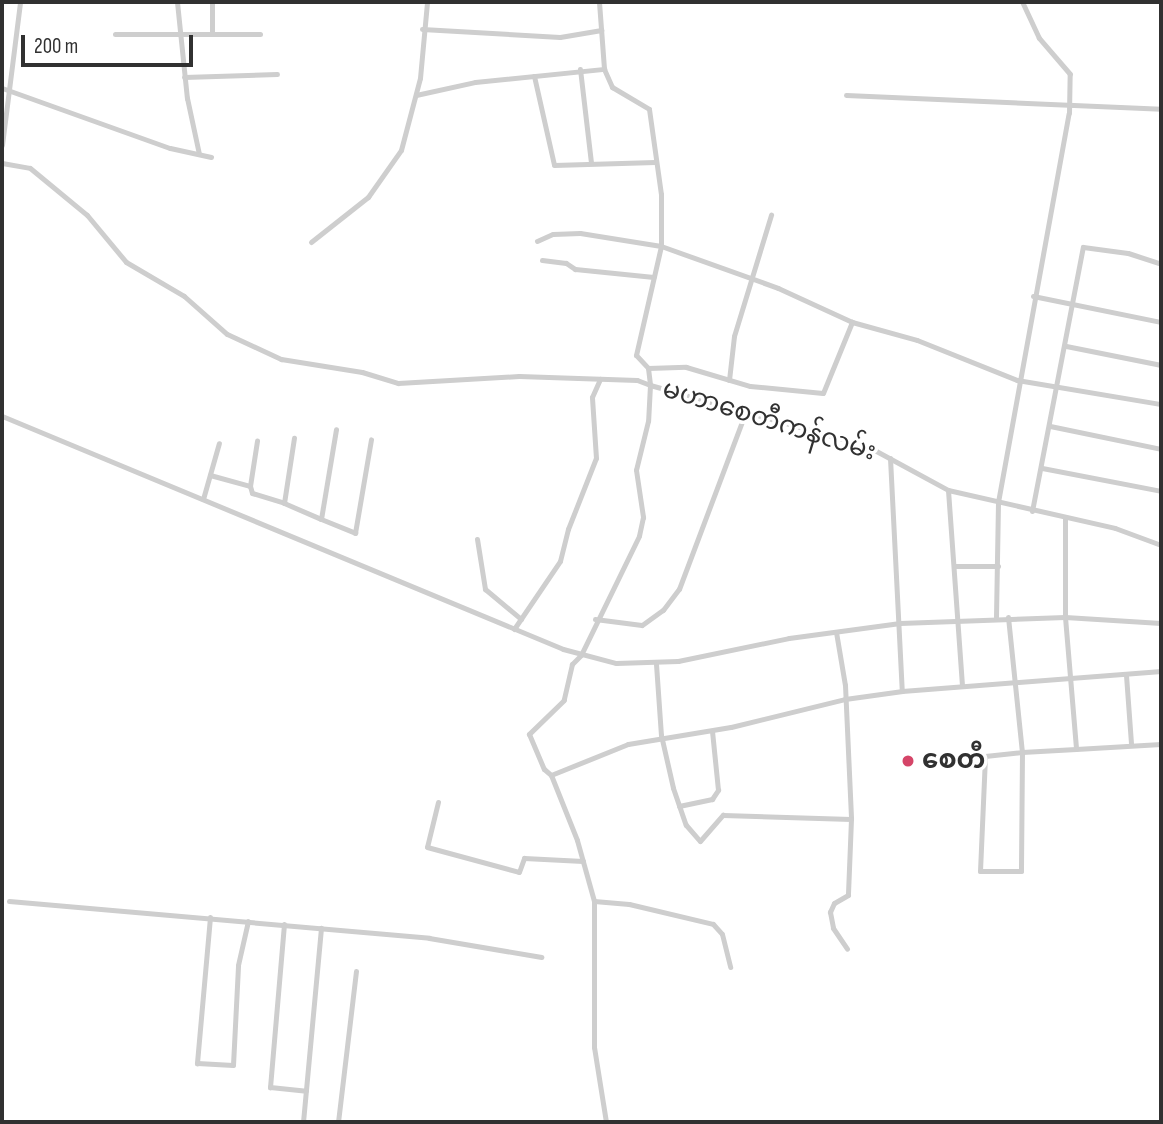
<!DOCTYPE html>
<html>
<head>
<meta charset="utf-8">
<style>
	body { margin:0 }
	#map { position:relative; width:1163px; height:1124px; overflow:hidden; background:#fff; font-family:"Sofia Sans Condensed","Noto Sans Myanmar",sans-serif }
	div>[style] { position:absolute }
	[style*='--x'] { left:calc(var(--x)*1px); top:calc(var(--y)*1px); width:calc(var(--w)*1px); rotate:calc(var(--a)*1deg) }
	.street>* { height:5px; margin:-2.5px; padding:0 2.5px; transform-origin:2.5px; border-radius:2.5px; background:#cecece }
	.dots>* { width:19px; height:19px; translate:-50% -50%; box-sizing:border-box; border:4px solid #fff; border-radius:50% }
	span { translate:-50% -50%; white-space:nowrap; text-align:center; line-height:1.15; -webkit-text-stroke:7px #fff; paint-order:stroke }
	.street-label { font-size:26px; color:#313131 }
	.poi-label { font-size:26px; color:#313131; font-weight:700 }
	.left { translate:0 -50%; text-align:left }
	.frame { position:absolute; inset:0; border:4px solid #313131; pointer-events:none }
	.scale { position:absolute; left:21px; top:35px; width:172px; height:32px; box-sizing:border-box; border:4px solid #313131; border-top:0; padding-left:9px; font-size:21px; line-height:24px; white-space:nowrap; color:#313131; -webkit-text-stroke:5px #fff; paint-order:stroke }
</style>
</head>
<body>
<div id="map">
	<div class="street">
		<div style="--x:177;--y:2;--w:97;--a:84.1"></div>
		<div style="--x:187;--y:98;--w:57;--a:77.9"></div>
		<div style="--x:212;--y:2;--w:31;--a:90"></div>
		<div style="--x:599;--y:2;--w:67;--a:85.7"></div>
		<div style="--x:604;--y:69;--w:20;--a:66"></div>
		<div style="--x:612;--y:87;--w:43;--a:30.7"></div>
		<div style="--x:649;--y:109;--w:86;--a:82"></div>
		<div style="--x:661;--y:194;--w:52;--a:90"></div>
		<div style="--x:661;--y:246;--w:112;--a:102.9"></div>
		<div style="--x:636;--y:355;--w:18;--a:47"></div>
		<div style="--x:648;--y:368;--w:17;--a:83"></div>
		<div style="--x:650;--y:385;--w:225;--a:15.7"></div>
		<div style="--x:867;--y:446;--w:92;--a:28.5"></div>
		<div style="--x:948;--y:490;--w:171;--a:12.8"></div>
		<div style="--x:1115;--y:528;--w:49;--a:20.3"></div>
		<div style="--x:422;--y:29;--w:138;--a:3.3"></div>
		<div style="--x:560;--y:37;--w:42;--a:-9.7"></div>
		<div style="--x:115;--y:34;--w:145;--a:0"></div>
		<div style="--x:580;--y:69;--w:94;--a:83.3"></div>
		<div style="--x:534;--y:76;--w:91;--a:77.3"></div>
		<div style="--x:554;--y:165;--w:101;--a:-1.7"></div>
		<div style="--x:184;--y:77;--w:93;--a:-1.8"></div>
		<div style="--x:2;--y:88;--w:178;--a:19.7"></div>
		<div style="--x:170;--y:148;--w:42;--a:12.4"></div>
		<div style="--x:416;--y:95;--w:60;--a:-12.4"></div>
		<div style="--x:475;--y:82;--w:130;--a:-5.8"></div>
		<div style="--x:846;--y:95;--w:315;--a:2.5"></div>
		<div style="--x:2;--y:145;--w:144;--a:-82.8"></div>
		<div style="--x:2;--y:163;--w:28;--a:10"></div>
		<div style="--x:30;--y:168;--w:74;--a:39.5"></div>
		<div style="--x:87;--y:215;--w:61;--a:50.3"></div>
		<div style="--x:126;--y:262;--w:67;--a:30.4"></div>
		<div style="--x:184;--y:296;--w:57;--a:41.5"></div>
		<div style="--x:227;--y:334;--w:60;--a:24.8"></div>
		<div style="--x:281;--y:359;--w:82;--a:9.1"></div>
		<div style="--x:362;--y:372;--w:38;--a:17"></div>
		<div style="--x:398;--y:383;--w:121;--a:-3.3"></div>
		<div style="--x:519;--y:376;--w:118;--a:1.9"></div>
		<div style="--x:637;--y:380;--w:14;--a:21"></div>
		<div style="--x:650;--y:385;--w:36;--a:93"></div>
		<div style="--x:648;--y:421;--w:50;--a:103.8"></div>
		<div style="--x:636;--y:470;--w:48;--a:81.5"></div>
		<div style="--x:643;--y:517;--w:19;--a:102"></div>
		<div style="--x:639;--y:536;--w:132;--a:116"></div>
		<div style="--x:581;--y:655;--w:13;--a:135"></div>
		<div style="--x:572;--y:664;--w:37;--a:103"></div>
		<div style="--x:564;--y:700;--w:49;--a:135.8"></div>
		<div style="--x:529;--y:734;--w:38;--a:67"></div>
		<div style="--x:544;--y:769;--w:9;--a:41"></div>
		<div style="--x:537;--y:241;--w:17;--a:-24"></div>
		<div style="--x:553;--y:234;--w:27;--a:-2"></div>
		<div style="--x:580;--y:233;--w:82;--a:9.1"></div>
		<div style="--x:661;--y:246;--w:124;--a:19.7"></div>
		<div style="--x:778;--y:288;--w:81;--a:24.7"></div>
		<div style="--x:852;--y:322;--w:67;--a:15.5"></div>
		<div style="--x:917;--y:340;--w:108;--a:21.8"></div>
		<div style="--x:1017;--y:380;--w:146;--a:9.5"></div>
		<div style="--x:311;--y:242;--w:73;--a:-38.3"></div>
		<div style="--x:368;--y:197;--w:57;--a:-54.9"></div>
		<div style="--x:401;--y:150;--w:74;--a:-75.2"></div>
		<div style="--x:420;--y:78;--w:76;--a:-84.7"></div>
		<div style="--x:542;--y:260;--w:24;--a:7"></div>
		<div style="--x:566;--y:263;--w:11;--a:34"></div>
		<div style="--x:575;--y:269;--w:79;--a:5.8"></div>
		<div style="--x:1033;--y:296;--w:131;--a:11.5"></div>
		<div style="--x:1066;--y:346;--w:97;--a:11.3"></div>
		<div style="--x:648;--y:368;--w:38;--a:-2"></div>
		<div style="--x:686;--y:367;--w:67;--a:16.5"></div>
		<div style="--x:750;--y:386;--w:73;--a:5.5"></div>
		<div style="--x:823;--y:393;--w:77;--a:-67.8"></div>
		<div style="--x:729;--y:380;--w:44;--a:-83.5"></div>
		<div style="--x:734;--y:336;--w:127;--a:-73"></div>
		<div style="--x:2;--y:416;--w:607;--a:22.55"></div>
		<div style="--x:563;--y:649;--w:55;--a:14.8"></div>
		<div style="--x:616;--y:663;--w:62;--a:-1.8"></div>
		<div style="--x:678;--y:661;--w:113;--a:-11.7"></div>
		<div style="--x:789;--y:638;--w:112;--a:-7.7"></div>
		<div style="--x:900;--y:623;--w:165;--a:-2.1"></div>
		<div style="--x:1065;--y:617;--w:96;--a:3.6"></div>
		<div style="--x:1050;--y:426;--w:113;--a:11.7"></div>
		<div style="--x:890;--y:458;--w:233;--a:87.1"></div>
		<div style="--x:902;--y:691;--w:260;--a:-4.4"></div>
		<div style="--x:1042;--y:468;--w:121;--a:10.9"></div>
		<div style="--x:210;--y:475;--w:41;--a:15.4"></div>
		<div style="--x:250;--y:486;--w:46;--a:-81.2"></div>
		<div style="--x:250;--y:486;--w:7;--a:74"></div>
		<div style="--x:252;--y:493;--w:34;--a:17"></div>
		<div style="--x:284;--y:503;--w:66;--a:-81.3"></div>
		<div style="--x:948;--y:490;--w:196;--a:85.9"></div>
		<div style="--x:203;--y:499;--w:58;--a:-74.1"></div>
		<div style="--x:284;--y:503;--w:40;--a:23.4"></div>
		<div style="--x:321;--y:519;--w:91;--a:-80.5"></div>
		<div style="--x:1032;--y:511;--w:269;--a:-79.1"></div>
		<div style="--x:1083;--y:247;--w:45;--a:7.6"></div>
		<div style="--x:1128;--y:253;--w:35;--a:18"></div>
		<div style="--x:1065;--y:518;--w:99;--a:90"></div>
		<div style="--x:1065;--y:617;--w:132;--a:85.2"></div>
		<div style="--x:1076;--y:749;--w:85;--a:-3.4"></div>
		<div style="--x:321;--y:519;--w:37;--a:22"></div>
		<div style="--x:355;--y:533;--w:95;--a:-80.3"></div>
		<div style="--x:477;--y:539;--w:51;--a:80.9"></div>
		<div style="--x:485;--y:589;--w:47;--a:39.8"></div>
		<div style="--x:955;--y:566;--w:43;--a:0"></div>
		<div style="--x:996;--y:617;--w:115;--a:-89"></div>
		<div style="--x:998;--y:502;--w:395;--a:-79.7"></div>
		<div style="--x:1069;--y:113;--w:39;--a:-89"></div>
		<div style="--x:1070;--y:74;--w:48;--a:-130.7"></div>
		<div style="--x:1039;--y:38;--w:40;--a:-115"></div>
		<div style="--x:1008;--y:617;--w:136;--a:84.1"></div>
		<div style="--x:1022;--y:752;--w:119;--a:90.5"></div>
		<div style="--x:1021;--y:871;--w:41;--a:180"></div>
		<div style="--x:980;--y:871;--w:115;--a:-87.5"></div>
		<div style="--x:985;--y:756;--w:37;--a:-6"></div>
		<div style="--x:1022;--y:752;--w:54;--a:-3.2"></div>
		<div style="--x:595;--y:619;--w:47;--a:7.3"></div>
		<div style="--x:642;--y:625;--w:26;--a:-36"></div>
		<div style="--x:663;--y:610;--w:26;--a:-53"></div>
		<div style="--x:679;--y:589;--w:188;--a:-69.4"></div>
		<div style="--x:514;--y:629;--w:82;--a:-55.9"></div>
		<div style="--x:560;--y:561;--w:33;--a:-76"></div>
		<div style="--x:568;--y:529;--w:76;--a:-68.5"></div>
		<div style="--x:596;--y:458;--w:61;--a:-93.8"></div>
		<div style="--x:592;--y:397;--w:20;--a:-66"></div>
		<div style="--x:836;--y:632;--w:54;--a:80.4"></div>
		<div style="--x:845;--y:685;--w:134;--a:87.4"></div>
		<div style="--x:851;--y:819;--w:76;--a:92.3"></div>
		<div style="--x:848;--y:895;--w:16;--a:150"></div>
		<div style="--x:834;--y:903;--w:10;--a:114"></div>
		<div style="--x:830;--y:912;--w:16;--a:79"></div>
		<div style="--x:833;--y:928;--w:25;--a:56"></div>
		<div style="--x:656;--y:664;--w:71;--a:86"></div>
		<div style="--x:661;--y:735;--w:54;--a:77.2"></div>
		<div style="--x:673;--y:788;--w:39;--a:71"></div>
		<div style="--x:686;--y:825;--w:21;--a:49"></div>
		<div style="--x:700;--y:841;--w:35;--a:-49"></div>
		<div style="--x:723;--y:815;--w:128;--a:1.8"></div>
		<div style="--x:1126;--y:675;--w:68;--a:85.8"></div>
		<div style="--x:438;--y:802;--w:46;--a:103.7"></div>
		<div style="--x:427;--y:847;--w:95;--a:15.2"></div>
		<div style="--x:519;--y:872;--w:15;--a:-70"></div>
		<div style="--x:524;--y:858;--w:59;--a:2.9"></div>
		<div style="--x:679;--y:806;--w:34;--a:-12"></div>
		<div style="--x:712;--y:799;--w:11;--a:-56"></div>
		<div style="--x:718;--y:790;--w:59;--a:-95.8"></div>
		<div style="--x:9;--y:901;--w:422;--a:5"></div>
		<div style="--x:429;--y:938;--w:114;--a:9.6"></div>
		<div style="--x:594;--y:901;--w:35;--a:5"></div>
		<div style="--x:629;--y:904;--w:86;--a:13.4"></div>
		<div style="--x:713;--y:924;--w:13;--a:48"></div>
		<div style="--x:722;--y:934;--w:34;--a:76"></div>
		<div style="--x:210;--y:917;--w:147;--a:95.1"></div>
		<div style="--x:197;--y:1063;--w:36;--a:3"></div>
		<div style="--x:233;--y:1065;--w:100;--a:-87.1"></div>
		<div style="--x:238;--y:965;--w:45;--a:-77.2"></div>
		<div style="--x:284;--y:924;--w:164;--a:94.9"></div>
		<div style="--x:270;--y:1087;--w:36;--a:6"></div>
		<div style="--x:303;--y:1122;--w:195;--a:-84.7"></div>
		<div style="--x:338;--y:1122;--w:152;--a:-83.2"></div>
		<div style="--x:606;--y:1122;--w:76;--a:-99.1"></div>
		<div style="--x:594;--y:1047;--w:146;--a:-90"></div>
		<div style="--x:594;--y:901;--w:63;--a:-105.6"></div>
		<div style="--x:577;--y:840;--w:70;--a:-111.8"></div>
		<div style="--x:551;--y:775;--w:83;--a:-21.9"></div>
		<div style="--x:628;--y:744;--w:104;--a:-9.4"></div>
		<div style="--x:731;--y:727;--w:117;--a:-13.8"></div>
		<div style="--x:845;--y:699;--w:58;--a:-8"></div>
	</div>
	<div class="dots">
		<div style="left:908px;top:761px;background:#d54568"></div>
	</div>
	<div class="street-label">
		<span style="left:769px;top:421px;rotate:17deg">မဟာစေတီကန်လမ်း</span>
	</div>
	<div class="poi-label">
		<span class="left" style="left:922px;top:761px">စေတီ</span>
	</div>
	<div class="frame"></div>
	<div class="scale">200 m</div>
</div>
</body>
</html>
